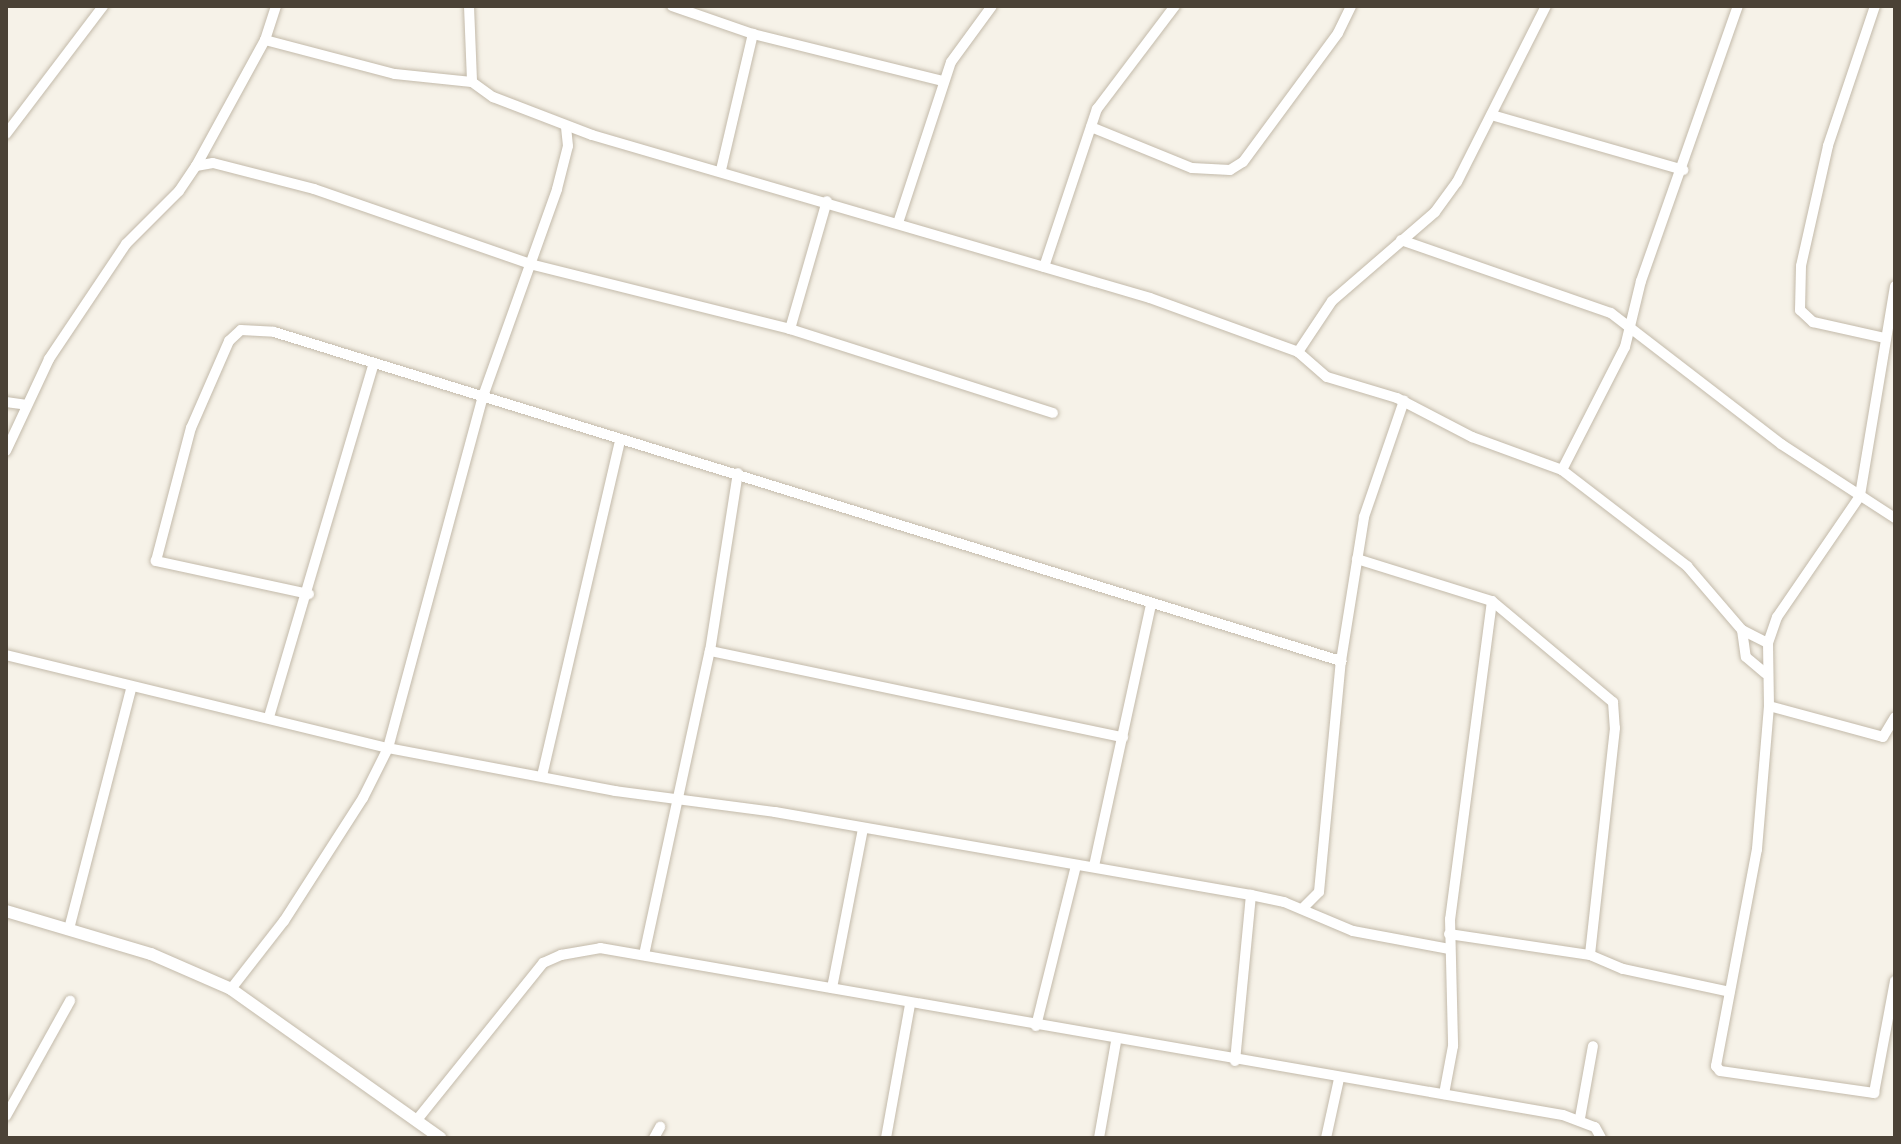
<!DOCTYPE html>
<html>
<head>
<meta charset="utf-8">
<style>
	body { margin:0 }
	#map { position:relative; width:1901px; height:1144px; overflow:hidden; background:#f6f2e8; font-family:"Fira Sans",sans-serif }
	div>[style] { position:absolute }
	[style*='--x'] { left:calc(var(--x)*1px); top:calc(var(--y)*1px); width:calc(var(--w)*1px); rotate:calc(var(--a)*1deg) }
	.roads { filter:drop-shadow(0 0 2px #c3baaa) drop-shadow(0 0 2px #c3baaa) }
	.minor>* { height:10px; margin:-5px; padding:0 5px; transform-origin:5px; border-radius:5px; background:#fff }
	.tertiary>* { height:12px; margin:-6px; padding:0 6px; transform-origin:6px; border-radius:6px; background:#fff }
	span { translate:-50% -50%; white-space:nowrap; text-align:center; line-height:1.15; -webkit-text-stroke:8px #fff; paint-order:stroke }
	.frame { position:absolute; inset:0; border:8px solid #4b4236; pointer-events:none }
</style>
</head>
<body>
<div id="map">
	<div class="roads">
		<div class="minor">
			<div style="--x:469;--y:6;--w:76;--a:87.7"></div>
			<div style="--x:472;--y:82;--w:26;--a:36"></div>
			<div style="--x:493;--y:97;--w:106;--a:21"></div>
			<div style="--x:592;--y:135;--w:581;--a:16.28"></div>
			<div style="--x:1150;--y:298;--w:158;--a:20"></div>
			<div style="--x:1298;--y:352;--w:38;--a:41"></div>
			<div style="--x:1327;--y:377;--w:73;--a:16.7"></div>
			<div style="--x:1397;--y:398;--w:85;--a:27.5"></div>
			<div style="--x:1472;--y:437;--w:96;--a:20.1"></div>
			<div style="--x:1562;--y:470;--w:138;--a:-62.9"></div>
			<div style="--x:1625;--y:347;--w:68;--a:-76.4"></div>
			<div style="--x:1641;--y:281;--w:292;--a:-70.6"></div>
			<div style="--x:672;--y:6;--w:86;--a:19.1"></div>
			<div style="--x:753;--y:34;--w:196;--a:13.9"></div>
			<div style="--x:1875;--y:6;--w:148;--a:108.6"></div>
			<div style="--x:1828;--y:146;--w:123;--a:102.7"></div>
			<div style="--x:1801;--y:266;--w:44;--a:91.3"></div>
			<div style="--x:1800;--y:310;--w:18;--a:43"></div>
			<div style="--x:1813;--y:322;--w:74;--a:12.5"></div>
			<div style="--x:265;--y:40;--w:134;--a:14.7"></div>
			<div style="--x:395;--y:74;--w:77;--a:5.9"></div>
			<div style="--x:1495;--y:116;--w:196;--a:16"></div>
			<div style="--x:1091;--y:127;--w:109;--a:22.1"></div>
			<div style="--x:1192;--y:168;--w:38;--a:3"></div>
			<div style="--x:1230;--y:170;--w:15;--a:-32"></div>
			<div style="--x:1243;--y:162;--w:160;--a:-53.6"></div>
			<div style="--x:1338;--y:33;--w:30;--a:-64"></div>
			<div style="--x:6;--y:134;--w:161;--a:-52.8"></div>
			<div style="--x:196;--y:166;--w:144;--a:-61.3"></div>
			<div style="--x:265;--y:40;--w:36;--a:-72"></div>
			<div style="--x:721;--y:170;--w:140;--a:-76.8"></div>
			<div style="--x:898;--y:223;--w:169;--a:-71.8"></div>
			<div style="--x:951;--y:62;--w:69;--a:-53.8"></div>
			<div style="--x:1401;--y:240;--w:222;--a:19.2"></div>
			<div style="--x:1611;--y:313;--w:215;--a:37.6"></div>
			<div style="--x:1781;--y:444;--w:136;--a:33"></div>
			<div style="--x:1044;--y:267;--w:167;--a:-71.5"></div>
			<div style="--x:1097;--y:109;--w:129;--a:-52.9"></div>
			<div style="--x:1895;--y:286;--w:213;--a:99.5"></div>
			<div style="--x:1860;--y:496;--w:147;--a:124.4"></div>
			<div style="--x:1777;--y:617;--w:28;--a:109"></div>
			<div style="--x:1768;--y:643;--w:63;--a:89.1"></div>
			<div style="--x:1769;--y:706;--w:144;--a:94.8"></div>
			<div style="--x:1757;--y:849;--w:221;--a:100.7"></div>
			<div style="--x:1716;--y:1066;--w:6;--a:51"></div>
			<div style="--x:1720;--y:1071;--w:156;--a:8.1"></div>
			<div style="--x:1874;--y:1093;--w:114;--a:-79.4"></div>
			<div style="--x:790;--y:329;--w:133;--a:-73.9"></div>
			<div style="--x:1298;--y:352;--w:61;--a:-56.3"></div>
			<div style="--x:1332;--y:301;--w:136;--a:-40.8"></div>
			<div style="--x:1435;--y:212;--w:37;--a:-54"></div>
			<div style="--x:1457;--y:182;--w:197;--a:-63.2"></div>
			<div style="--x:6;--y:402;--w:21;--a:8"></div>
			<div style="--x:6;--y:451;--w:102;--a:-64.9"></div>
			<div style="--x:49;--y:359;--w:138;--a:-56.2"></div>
			<div style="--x:126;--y:244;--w:75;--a:-45"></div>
			<div style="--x:179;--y:191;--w:30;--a:-56"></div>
			<div style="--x:196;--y:166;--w:17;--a:-10"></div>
			<div style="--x:213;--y:163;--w:104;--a:14.4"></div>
			<div style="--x:314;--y:189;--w:229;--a:19.1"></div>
			<div style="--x:530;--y:264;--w:268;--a:14"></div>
			<div style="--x:790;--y:329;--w:276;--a:17.7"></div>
			<div style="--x:1562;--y:470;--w:158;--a:37.5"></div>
			<div style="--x:1687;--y:566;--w:84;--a:49.3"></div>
			<div style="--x:1742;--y:630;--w:29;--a:27"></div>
			<div style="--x:1357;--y:559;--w:141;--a:17.3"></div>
			<div style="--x:1492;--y:601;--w:321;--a:97.5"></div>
			<div style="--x:1450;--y:919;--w:127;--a:88.6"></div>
			<div style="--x:1453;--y:1046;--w:49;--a:100.6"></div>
			<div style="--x:309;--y:594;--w:157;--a:-167.8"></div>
			<div style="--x:156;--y:561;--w:138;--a:-75.3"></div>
			<div style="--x:191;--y:428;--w:95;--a:-66.4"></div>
			<div style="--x:229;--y:341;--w:16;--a:-43"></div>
			<div style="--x:241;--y:330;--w:33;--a:3"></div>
			<div style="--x:274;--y:332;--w:1117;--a:17.14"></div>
			<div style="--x:1492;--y:601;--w:158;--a:39.9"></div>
			<div style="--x:1613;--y:702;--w:26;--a:86"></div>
			<div style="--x:1615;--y:728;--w:228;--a:96.3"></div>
			<div style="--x:1742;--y:630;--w:27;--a:82"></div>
			<div style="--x:1746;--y:657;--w:25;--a:40"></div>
			<div style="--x:710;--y:651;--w:422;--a:11.8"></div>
			<div style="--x:6;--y:655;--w:393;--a:13.7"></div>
			<div style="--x:388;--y:748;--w:231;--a:10.7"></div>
			<div style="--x:615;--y:791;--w:161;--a:7.5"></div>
			<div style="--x:775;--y:812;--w:483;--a:9.9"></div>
			<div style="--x:1251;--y:895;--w:34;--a:12"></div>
			<div style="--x:1284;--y:902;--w:75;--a:22.8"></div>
			<div style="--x:1353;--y:931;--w:98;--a:10.6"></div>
			<div style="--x:1769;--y:706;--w:118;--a:15.2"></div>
			<div style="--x:1883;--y:737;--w:23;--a:-59"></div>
			<div style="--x:269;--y:717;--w:365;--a:-73.5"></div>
			<div style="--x:542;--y:776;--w:345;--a:-76.9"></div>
			<div style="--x:1094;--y:866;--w:268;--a:-77.7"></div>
			<div style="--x:1302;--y:909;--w:24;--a:-45"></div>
			<div style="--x:1319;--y:892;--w:232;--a:-84.6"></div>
			<div style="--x:1341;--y:661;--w:146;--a:-80.9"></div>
			<div style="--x:1364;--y:517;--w:123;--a:-71"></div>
			<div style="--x:69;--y:929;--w:248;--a:-75.5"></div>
			<div style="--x:1449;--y:934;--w:143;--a:8.5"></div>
			<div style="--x:1590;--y:955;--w:36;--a:23"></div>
			<div style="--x:1623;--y:969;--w:109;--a:12.1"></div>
			<div style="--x:644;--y:955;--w:311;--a:-77.8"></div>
			<div style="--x:710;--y:651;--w:180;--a:-81.1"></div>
			<div style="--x:832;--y:988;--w:163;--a:-79"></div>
			<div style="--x:231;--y:989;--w:86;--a:-52.1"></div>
			<div style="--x:284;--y:921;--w:146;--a:-57.3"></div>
			<div style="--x:363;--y:798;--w:56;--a:-63.4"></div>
			<div style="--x:388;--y:748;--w:361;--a:-74.9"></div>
			<div style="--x:482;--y:399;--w:223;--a:-70.3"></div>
			<div style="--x:557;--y:189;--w:44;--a:-75.7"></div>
			<div style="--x:568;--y:146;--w:19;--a:-96"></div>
			<div style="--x:1036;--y:1026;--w:165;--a:-76"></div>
			<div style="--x:1235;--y:1061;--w:167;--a:-84.5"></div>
			<div style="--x:6;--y:1116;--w:132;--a:-60.9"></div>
			<div style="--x:1580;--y:1118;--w:73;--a:-79.8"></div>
			<div style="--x:416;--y:1121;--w:203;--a:-51.2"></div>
			<div style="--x:543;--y:963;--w:20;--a:-24"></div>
			<div style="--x:561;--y:955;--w:40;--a:-10"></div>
			<div style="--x:600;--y:948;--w:977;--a:9.84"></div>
			<div style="--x:1563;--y:1115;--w:34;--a:21"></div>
			<div style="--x:1595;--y:1127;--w:13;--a:61"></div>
			<div style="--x:654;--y:1138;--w:13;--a:-61"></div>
			<div style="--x:886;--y:1138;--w:136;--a:-79.8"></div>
			<div style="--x:1099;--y:1138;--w:97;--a:-80"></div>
			<div style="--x:1326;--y:1138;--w:60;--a:-77.6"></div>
		</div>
		<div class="tertiary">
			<div style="--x:6;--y:911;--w:151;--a:16.5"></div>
			<div style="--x:151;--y:954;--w:87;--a:23.6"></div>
			<div style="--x:231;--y:989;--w:257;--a:35.4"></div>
		</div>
	</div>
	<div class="frame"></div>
</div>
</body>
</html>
